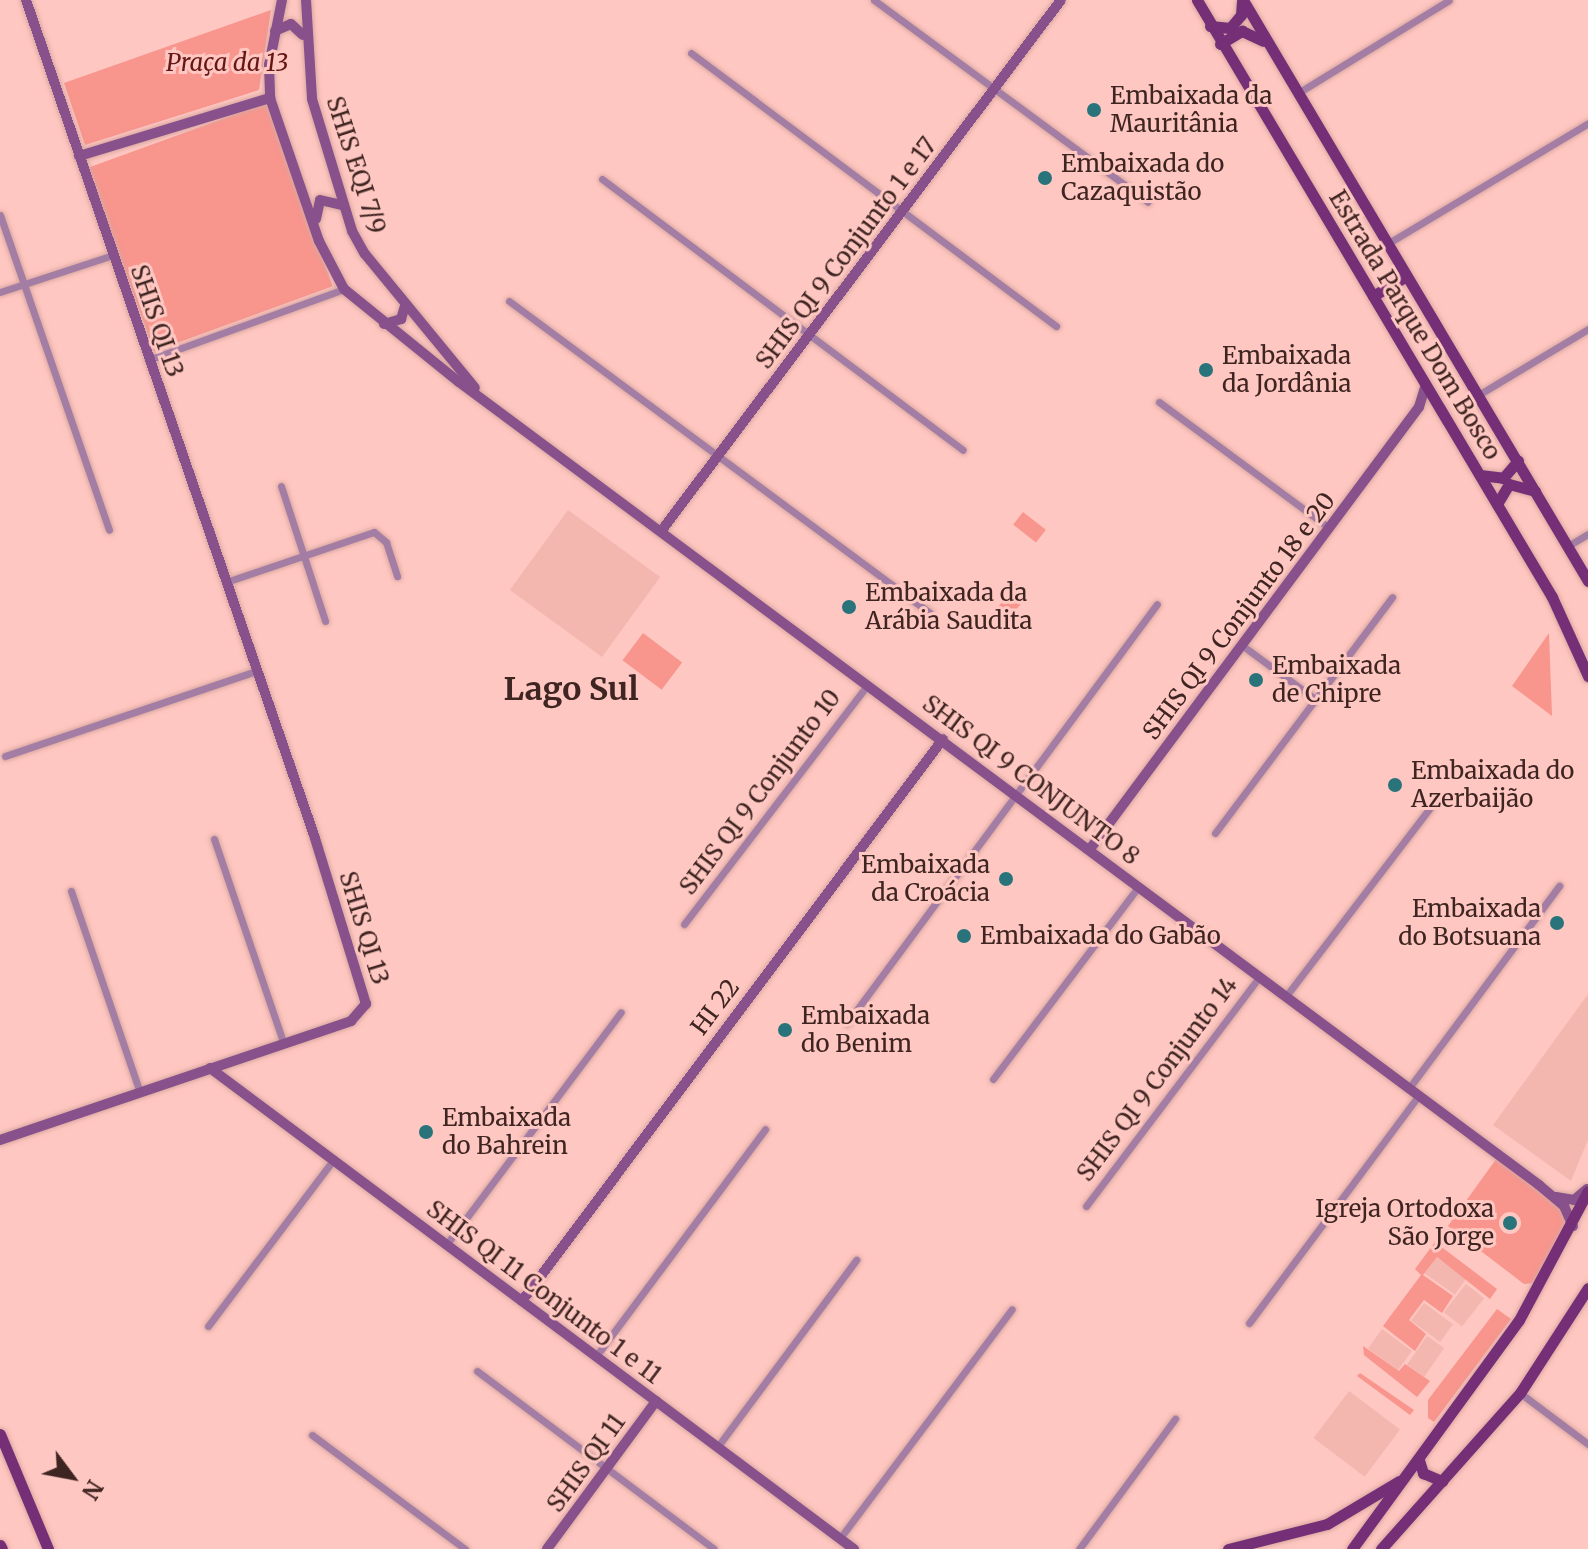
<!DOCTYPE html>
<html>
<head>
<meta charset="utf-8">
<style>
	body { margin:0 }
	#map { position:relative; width:1588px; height:1549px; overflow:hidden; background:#ffc7c1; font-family:Merriweather,serif }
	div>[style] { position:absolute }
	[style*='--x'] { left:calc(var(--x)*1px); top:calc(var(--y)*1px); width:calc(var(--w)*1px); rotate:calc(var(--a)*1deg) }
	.built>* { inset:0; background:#f4b7b0; transform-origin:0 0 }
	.green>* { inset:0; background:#f8958d; transform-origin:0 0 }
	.roads { filter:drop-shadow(0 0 2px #d9a7a1) drop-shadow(0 0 2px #d9a7a1) }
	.street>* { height:7px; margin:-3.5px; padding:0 3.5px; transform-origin:3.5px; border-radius:3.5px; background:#a37da4 }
	.secondary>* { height:10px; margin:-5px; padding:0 5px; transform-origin:5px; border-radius:5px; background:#88518b }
	.primary>* { height:11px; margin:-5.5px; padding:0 5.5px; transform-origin:5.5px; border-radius:5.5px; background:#742f77 }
	.dots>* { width:22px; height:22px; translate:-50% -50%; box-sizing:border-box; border:4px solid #ffc7c1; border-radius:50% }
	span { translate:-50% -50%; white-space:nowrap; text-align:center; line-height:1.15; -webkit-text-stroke:6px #ffc7c1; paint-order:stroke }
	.park-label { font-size:24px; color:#661616; font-style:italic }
	.poi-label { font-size:24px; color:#3f2522 }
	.left { translate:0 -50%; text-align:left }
	.right { translate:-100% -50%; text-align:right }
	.street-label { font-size:24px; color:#3f2522 }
	.district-label { font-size:32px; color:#3f2522; font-weight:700 }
	.north { position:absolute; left:32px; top:1437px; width:80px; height:80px; -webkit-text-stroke:6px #ffc7c1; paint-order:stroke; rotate:122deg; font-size:22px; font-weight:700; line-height:32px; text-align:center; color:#3f2522 }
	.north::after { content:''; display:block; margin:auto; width:28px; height:36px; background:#3f2522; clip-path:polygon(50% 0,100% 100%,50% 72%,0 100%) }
</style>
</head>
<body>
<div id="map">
	<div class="built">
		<div style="left:568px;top:510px;width:114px;height:99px;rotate:36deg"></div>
		<div style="clip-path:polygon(1588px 994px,1588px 1140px,1571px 1181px,1493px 1125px)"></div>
		<div style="left:1436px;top:1257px;width:37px;height:20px;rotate:35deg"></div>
		<div style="left:1466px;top:1284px;width:23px;height:36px;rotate:38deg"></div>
		<div style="left:1424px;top:1303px;width:36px;height:22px;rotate:36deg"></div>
		<div style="left:1382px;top:1329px;width:37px;height:24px;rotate:36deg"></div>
		<div style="left:1427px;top:1336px;width:21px;height:35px;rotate:35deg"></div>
		<div style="left:1349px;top:1391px;width:64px;height:59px;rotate:37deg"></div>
	</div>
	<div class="green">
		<div style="clip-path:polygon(271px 10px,259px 90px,85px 145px,64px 83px)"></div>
		<div style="left:266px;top:103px;width:195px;height:190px;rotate:70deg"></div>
		<div style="left:1023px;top:512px;width:29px;height:16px;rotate:38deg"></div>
		<div style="left:1016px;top:584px;width:16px;height:37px;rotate:38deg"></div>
		<div style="left:643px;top:633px;width:49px;height:34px;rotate:37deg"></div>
		<div style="clip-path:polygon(1549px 633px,1552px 716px,1512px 686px)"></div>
		<div style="clip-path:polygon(1499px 1155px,1570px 1207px,1570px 1218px,1535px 1283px,1524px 1284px,1448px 1226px)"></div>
		<div style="clip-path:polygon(1435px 1242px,1497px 1289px,1490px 1299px,1437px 1257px,1423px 1275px,1453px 1296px,1442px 1313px,1424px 1300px,1409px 1320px,1426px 1334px,1415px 1351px,1383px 1326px,1421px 1275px,1415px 1269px)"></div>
		<div style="clip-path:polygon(1497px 1309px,1511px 1319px,1434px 1422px,1428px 1418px,1428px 1400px)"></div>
		<div style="clip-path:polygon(1363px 1346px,1399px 1371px,1405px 1364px,1430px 1381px,1417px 1397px,1364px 1355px)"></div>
		<div style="clip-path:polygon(1360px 1373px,1414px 1410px,1410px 1415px,1357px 1376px)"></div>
	</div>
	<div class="roads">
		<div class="street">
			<div style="--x:874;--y:0;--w:340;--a:36.4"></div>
			<div style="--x:691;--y:53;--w:456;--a:36.8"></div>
			<div style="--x:1298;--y:93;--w:177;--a:-31.6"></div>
			<div style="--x:602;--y:179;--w:451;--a:36.9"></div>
			<div style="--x:0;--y:215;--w:333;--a:70.9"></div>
			<div style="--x:1387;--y:244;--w:235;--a:-31"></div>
			<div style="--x:0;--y:292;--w:119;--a:-18.1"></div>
			<div style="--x:509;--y:301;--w:524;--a:36.54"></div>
			<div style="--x:148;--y:360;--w:208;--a:-19.9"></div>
			<div style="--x:1480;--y:394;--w:126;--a:-31"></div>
			<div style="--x:1159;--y:402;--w:210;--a:36.5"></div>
			<div style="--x:281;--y:486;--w:142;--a:71.9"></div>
			<div style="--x:1568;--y:546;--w:23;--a:-31"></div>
			<div style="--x:226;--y:582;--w:156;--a:-18.7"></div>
			<div style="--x:374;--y:532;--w:16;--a:40"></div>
			<div style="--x:386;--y:542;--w:36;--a:72"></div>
			<div style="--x:1243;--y:646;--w:89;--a:36.4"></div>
			<div style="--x:5;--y:756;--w:262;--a:-18.7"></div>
			<div style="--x:1215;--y:833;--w:295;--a:-53.1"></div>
			<div style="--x:214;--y:839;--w:214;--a:71.2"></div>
			<div style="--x:71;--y:891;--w:213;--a:71.1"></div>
			<div style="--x:684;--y:924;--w:302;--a:-52.5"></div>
			<div style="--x:1286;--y:996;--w:240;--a:-52.6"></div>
			<div style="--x:847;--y:1023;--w:521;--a:-53.5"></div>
			<div style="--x:993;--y:1079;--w:242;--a:-52.9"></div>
			<div style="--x:1409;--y:1088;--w:252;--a:-53.4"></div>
			<div style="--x:1086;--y:1206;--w:288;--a:-52.9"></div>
			<div style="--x:446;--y:1245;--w:291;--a:-53.1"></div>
			<div style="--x:1249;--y:1323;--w:284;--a:-53.3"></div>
			<div style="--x:208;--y:1326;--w:209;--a:-53"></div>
			<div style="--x:596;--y:1356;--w:283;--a:-53.3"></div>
			<div style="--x:477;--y:1371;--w:296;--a:36.9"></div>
			<div style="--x:1520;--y:1393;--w:85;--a:36.9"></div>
			<div style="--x:312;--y:1435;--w:191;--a:36.7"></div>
			<div style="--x:718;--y:1446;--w:232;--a:-53.4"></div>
			<div style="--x:840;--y:1538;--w:286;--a:-53.1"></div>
			<div style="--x:1079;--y:1549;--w:162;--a:-53.6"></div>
		</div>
		<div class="secondary">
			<div style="--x:282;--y:0;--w:66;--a:101.3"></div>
			<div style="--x:269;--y:65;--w:33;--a:88"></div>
			<div style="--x:270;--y:98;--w:151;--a:71.1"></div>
			<div style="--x:319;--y:241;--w:54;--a:62.5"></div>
			<div style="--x:344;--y:289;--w:148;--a:39"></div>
			<div style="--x:459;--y:382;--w:1346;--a:36.63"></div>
			<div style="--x:1539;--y:1185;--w:33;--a:40"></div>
			<div style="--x:1564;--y:1206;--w:22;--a:66"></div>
			<div style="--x:306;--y:0;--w:99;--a:86.5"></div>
			<div style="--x:312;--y:99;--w:138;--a:73.1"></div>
			<div style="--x:352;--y:231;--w:26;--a:61"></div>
			<div style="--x:365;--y:254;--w:173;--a:50.6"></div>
			<div style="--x:275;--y:31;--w:17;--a:-24"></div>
			<div style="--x:291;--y:24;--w:16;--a:43"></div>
			<div style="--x:79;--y:156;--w:200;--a:-16.9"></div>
			<div style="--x:316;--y:219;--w:19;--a:-78"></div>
			<div style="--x:320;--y:200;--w:23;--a:13"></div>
			<div style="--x:384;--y:324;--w:18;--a:-16"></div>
			<div style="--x:401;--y:319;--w:14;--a:-73"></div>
			<div style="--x:662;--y:530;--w:663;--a:-53.03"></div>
			<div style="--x:1090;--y:849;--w:551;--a:-53.34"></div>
			<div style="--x:1419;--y:407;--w:21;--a:-73"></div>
			<div style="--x:210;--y:1068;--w:804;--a:36.76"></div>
			<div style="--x:0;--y:1140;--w:371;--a:-18.7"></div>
			<div style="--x:351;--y:1021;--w:23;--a:-49"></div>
			<div style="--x:366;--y:1004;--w:174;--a:-107.1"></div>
			<div style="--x:315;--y:838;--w:886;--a:-109.03"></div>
			<div style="--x:1556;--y:1197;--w:18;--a:9"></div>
			<div style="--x:1574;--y:1200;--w:17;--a:-40"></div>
			<div style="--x:522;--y:1301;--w:702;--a:-53.16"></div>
			<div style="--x:547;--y:1549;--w:184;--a:-53.6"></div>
		</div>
		<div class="primary">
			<div style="--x:1197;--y:0;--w:695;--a:59.26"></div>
			<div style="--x:1552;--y:597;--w:87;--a:65.5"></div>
			<div style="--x:1243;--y:0;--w:676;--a:59.3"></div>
			<div style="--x:1210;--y:26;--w:20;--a:6"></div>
			<div style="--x:1230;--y:28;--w:17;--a:-50"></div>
			<div style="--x:1241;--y:15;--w:14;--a:-86"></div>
			<div style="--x:1220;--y:44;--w:26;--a:-31"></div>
			<div style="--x:1242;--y:31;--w:23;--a:25"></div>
			<div style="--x:1373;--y:296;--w:37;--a:-31"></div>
			<div style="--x:1480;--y:475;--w:23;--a:7"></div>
			<div style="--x:1503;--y:478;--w:23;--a:-49"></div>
			<div style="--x:1497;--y:504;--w:23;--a:-59"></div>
			<div style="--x:1509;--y:484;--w:27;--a:15"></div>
			<div style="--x:0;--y:1434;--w:125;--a:67.3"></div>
			<div style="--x:1419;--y:1460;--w:14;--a:73"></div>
			<div style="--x:1423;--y:1473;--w:21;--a:23"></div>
			<div style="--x:0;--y:1545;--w:4;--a:63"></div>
			<div style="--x:1228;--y:1549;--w:102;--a:-14.2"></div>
			<div style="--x:1327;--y:1524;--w:84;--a:-30.8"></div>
			<div style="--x:1352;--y:1549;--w:283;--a:-53.9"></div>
			<div style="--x:1519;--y:1320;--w:146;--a:-61.9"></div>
			<div style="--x:1381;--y:1549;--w:209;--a:-48.3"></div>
			<div style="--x:1520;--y:1393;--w:125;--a:-57.1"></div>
		</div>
	</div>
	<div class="dots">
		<div style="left:1094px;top:110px;background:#29737b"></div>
		<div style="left:1045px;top:178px;background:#29737b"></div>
		<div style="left:1206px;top:370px;background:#29737b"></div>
		<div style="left:849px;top:607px;background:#29737b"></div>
		<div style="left:1256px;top:680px;background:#29737b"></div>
		<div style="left:1395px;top:785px;background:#29737b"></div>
		<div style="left:1006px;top:879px;background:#29737b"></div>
		<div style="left:1557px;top:923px;background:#29737b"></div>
		<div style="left:964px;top:936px;background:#29737b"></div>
		<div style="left:785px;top:1030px;background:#29737b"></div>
		<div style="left:426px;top:1132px;background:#29737b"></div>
		<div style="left:1510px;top:1223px;background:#29737b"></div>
	</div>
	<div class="park-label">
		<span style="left:227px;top:63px">Praça da 13</span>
	</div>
	<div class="poi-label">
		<span class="left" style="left:1110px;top:110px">Embaixada da<br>Mauritânia</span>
		<span class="left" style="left:1061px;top:178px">Embaixada do<br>Cazaquistão</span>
		<span class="left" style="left:1222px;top:370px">Embaixada<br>da Jordânia</span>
		<span class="left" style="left:865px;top:607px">Embaixada da<br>Arábia Saudita</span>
		<span class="left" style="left:1272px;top:680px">Embaixada<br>de Chipre</span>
		<span class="left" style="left:1411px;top:785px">Embaixada do<br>Azerbaijão</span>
		<span class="right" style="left:990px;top:879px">Embaixada<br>da Croácia</span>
		<span class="right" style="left:1541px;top:923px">Embaixada<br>do Botsuana</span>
		<span class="left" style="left:980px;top:936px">Embaixada do Gabão</span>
		<span class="left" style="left:801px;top:1030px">Embaixada<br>do Benim</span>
		<span class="left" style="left:442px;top:1132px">Embaixada<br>do Bahrein</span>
		<span class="right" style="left:1494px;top:1223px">Igreja Ortodoxa<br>São Jorge</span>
	</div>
	<div class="street-label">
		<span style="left:356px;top:165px;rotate:72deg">SHIS EQI 7/9</span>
		<span style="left:846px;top:253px;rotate:-53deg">SHIS QI 9 Conjunto 1 e 17</span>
		<span style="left:157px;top:321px;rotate:71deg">SHIS QI 13</span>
		<span style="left:1415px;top:325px;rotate:59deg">Estrada Parque Dom Bosco</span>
		<span style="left:1239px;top:616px;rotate:-53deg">SHIS QI 9 Conjunto 18 e 20</span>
		<span style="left:1031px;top:780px;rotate:37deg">SHIS QI 9 CONJUNTO 8</span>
		<span style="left:760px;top:792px;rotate:-53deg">SHIS QI 9 Conjunto 10</span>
		<span style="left:364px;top:928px;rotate:73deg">SHIS QI 13</span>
		<span style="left:715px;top:1007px;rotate:-53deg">HI 22</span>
		<span style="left:1157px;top:1079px;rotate:-53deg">SHIS QI 9 Conjunto 14</span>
		<span style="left:544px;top:1292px;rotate:37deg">SHIS QI 11 Conjunto 1 e 11</span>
		<span style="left:586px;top:1463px;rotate:-54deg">SHIS QI 11</span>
	</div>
	<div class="district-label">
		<span style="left:571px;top:689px">Lago Sul</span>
	</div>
	<div class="north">N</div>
</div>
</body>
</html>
